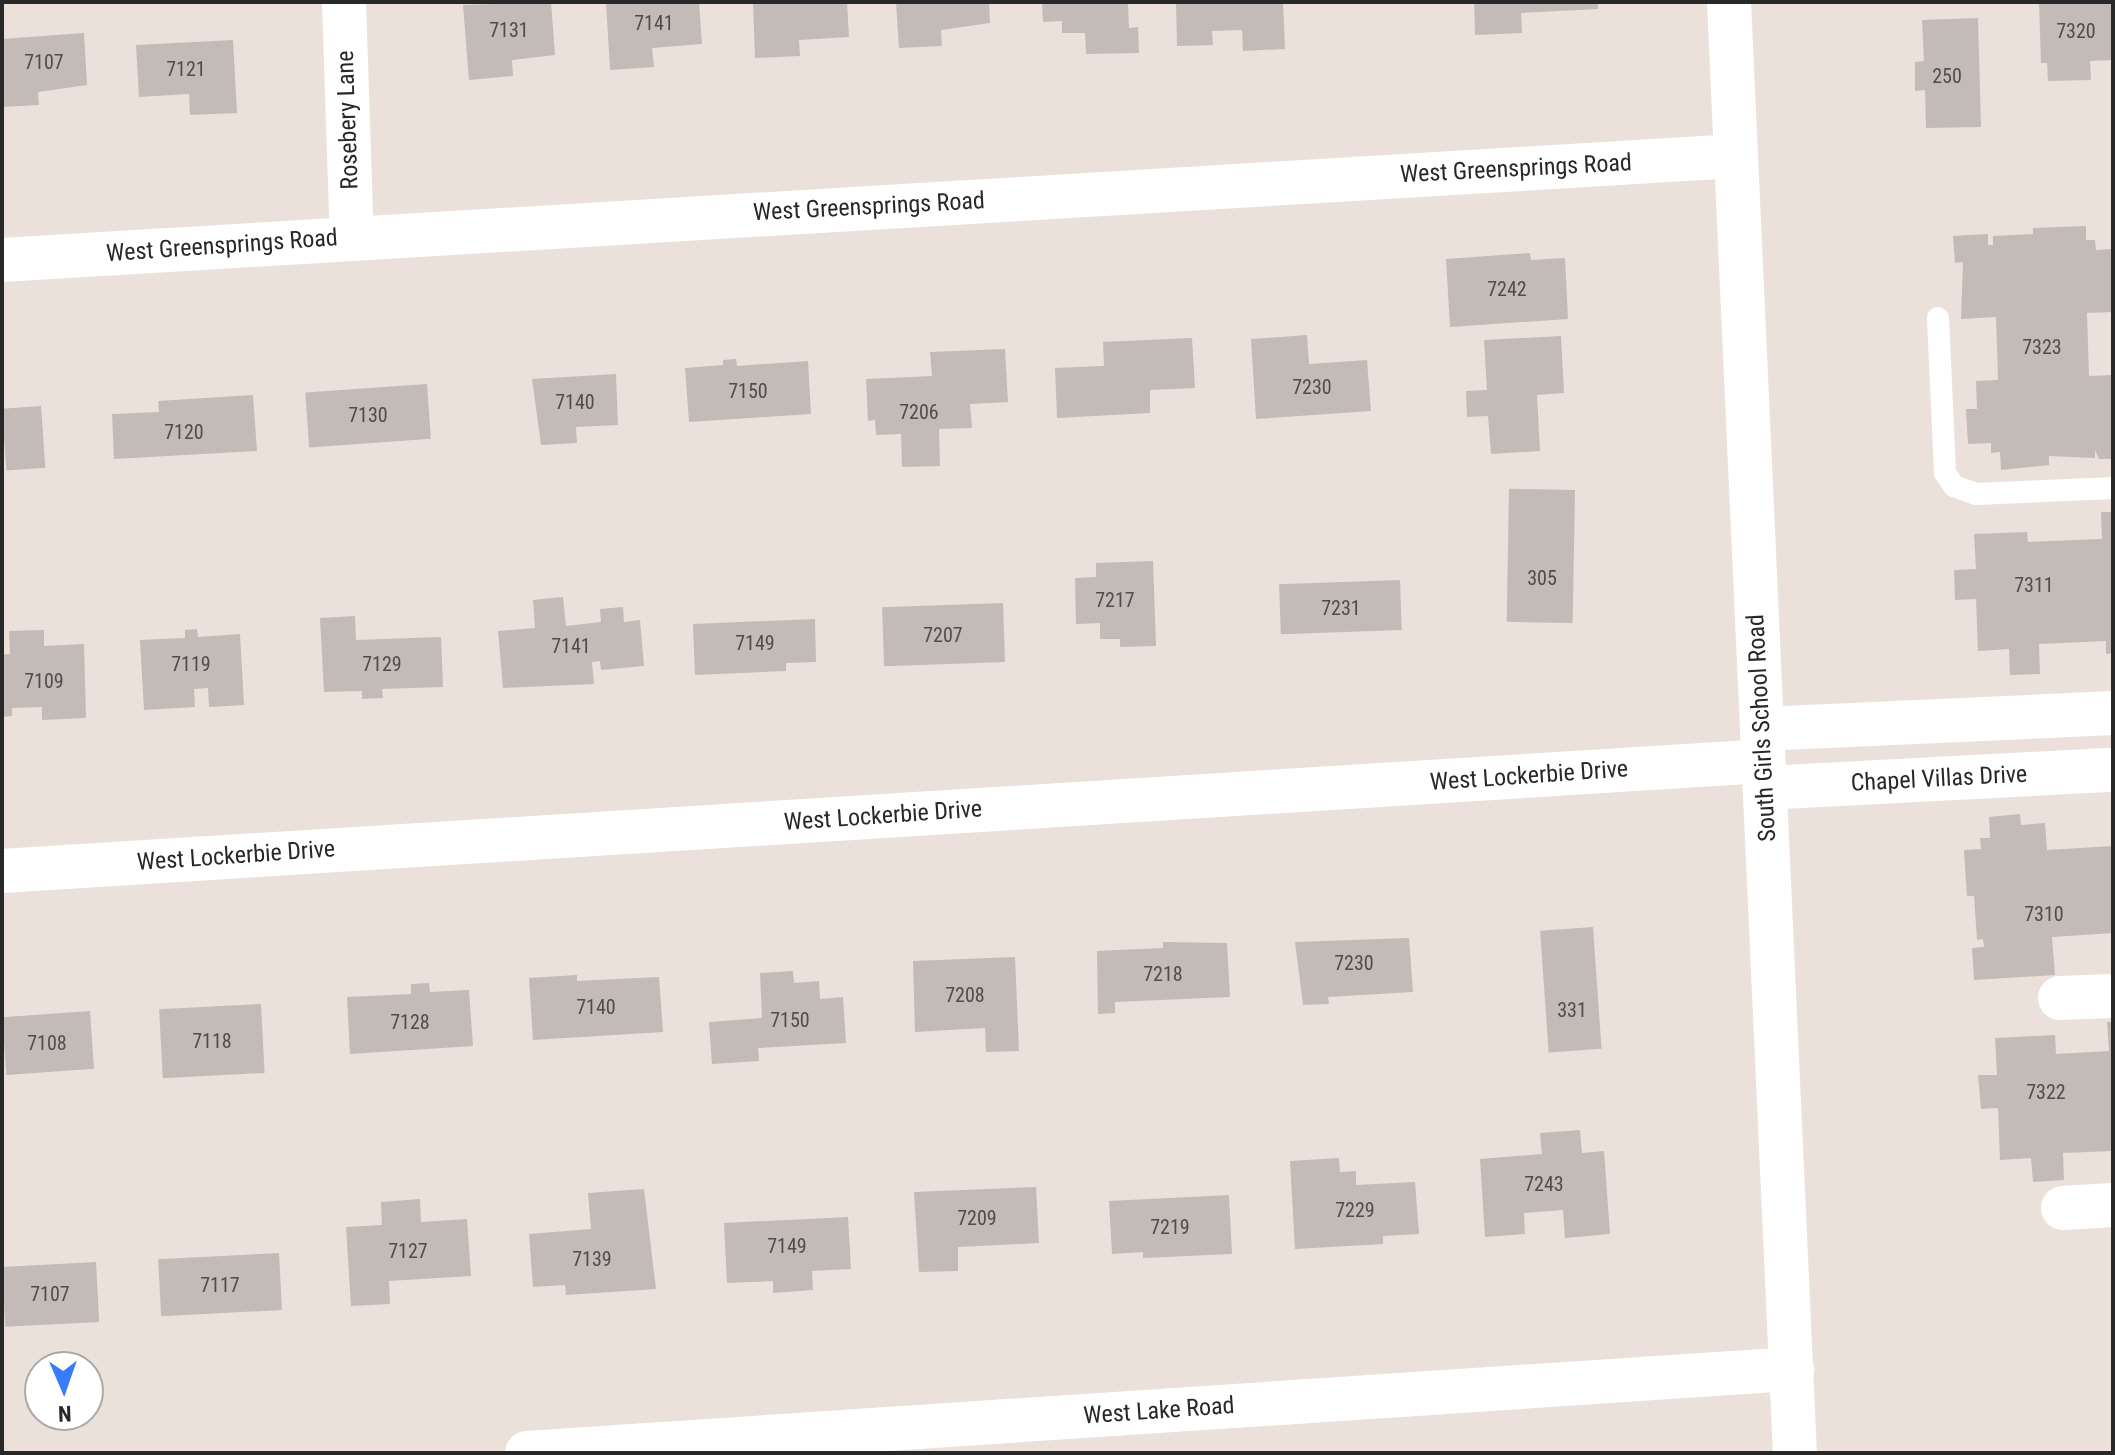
<!DOCTYPE html>
<html>
<head>
<meta charset="utf-8">
<style>
	body { margin:0 }
	#map { position:relative; width:2115px; height:1455px; overflow:hidden; background:#ebe1da; font-family:"Roboto Condensed",sans-serif }
	div>[style] { position:absolute }
	[style*='--x'] { left:calc(var(--x)*1px); top:calc(var(--y)*1px); width:calc(var(--w)*1px); rotate:calc(var(--a)*1deg) }
	.building>* { inset:0; background:#c3bbb7; transform-origin:0 0 }
	.lane>* { height:22px; margin:-11px; padding:0 11px; transform-origin:11px; border-radius:11px; background:#fff }
	.street>* { height:44px; margin:-22px; padding:0 22px; transform-origin:22px; border-radius:22px; background:#fff }
	.secondary>* { height:44px; margin:-22px; padding:0 22px; transform-origin:22px; border-radius:22px; background:#fff }
	span { translate:-50% -50%; white-space:nowrap; text-align:center; line-height:1.15; -webkit-text-stroke:6px #fff; paint-order:stroke }
	.number-label { font-size:20px; color:#4f4d4c }
	.number-label span { -webkit-text-stroke-width:0 }
	.street-label { font-size:24px; color:#282828 }
	.frame { position:absolute; inset:0; border:4px solid #282828; pointer-events:none }
	.north { position:absolute; left:24px; top:1351px; width:80px; height:80px; box-sizing:border-box; background:#fff; border:2px solid #a9a9a9; border-radius:50%; rotate:178deg; font-size:22px; font-weight:700; line-height:32px; text-align:center; color:#282828 }
	.north::after { content:''; display:block; margin:auto; width:28px; height:36px; background:#3a7cf7; clip-path:polygon(50% 0,100% 100%,50% 72%,0 100%) }
</style>
</head>
<body>
<div id="map">
	<div class="building">
		<div style="clip-path:polygon(551px 2px,555px 55px,512px 60px,513px 76px,469px 80px,463px 5px)"></div>
		<div style="clip-path:polygon(606px 2px,699px 2px,702px 44px,652px 48px,654px 67px,610px 70px)"></div>
		<div style="clip-path:polygon(753px 2px,847px 2px,849px 37px,799px 40px,800px 56px,755px 58px)"></div>
		<div style="clip-path:polygon(896px 2px,989px 2px,990px 23px,941px 30px,942px 46px,899px 48px)"></div>
		<div style="clip-path:polygon(1042px 2px,1128px 2px,1129px 28px,1138px 27px,1139px 53px,1086px 54px,1085px 33px,1062px 33px,1062px 21px,1043px 22px)"></div>
		<div style="clip-path:polygon(1176px 2px,1283px 2px,1285px 49px,1243px 51px,1242px 30px,1212px 31px,1213px 45px,1177px 46px)"></div>
		<div style="clip-path:polygon(1474px 2px,1598px 2px,1598px 9px,1521px 13px,1522px 33px,1475px 35px)"></div>
		<div style="clip-path:polygon(2039px 2px,2113px 2px,2113px 60px,2090px 61px,2091px 80px,2048px 81px,2047px 63px,2041px 63px)"></div>
		<div style="clip-path:polygon(1978px 18px,1981px 127px,1926px 128px,1925px 90px,1915px 91px,1915px 62px,1924px 61px,1922px 20px)"></div>
		<div style="clip-path:polygon(84px 33px,87px 85px,38px 92px,39px 105px,2px 107px,2px 39px)"></div>
		<div style="clip-path:polygon(233px 40px,237px 113px,190px 115px,189px 94px,139px 97px,136px 45px)"></div>
		<div style="clip-path:polygon(2086px 226px,2086px 240px,2095px 240px,2096px 250px,2113px 249px,2112px 312px,2087px 313px,2089px 376px,2113px 375px,2113px 459px,2099px 459px,2095px 450px,2095px 458px,2049px 456px,2049px 465px,2001px 470px,2000px 452px,1991px 453px,1991px 443px,1968px 444px,1966px 409px,1977px 409px,1976px 381px,1998px 380px,1996px 317px,1961px 319px,1963px 262px,1955px 263px,1953px 236px,1988px 234px,1988px 245px,1993px 245px,1993px 236px,2033px 234px,2033px 228px)"></div>
		<div style="clip-path:polygon(1530px 253px,1531px 260px,1565px 258px,1568px 319px,1450px 327px,1446px 259px)"></div>
		<div style="clip-path:polygon(1307px 335px,1309px 364px,1367px 360px,1371px 411px,1256px 419px,1251px 339px)"></div>
		<div style="clip-path:polygon(1561px 336px,1564px 393px,1537px 395px,1540px 451px,1491px 454px,1488px 416px,1467px 417px,1466px 391px,1487px 390px,1484px 340px)"></div>
		<div style="clip-path:polygon(1192px 338px,1195px 388px,1150px 390px,1150px 413px,1057px 418px,1055px 368px,1104px 366px,1103px 342px)"></div>
		<div style="clip-path:polygon(1005px 349px,1008px 402px,970px 404px,972px 428px,939px 429px,940px 466px,902px 467px,901px 434px,876px 435px,875px 420px,868px 421px,866px 379px,932px 376px,930px 352px)"></div>
		<div style="clip-path:polygon(736px 359px,737px 366px,808px 361px,811px 414px,689px 422px,685px 368px,723px 365px,723px 360px)"></div>
		<div style="clip-path:polygon(616px 374px,618px 425px,576px 427px,577px 443px,541px 445px,532px 379px)"></div>
		<div style="left:427px;top:384px;width:55px;height:122px;rotate:86deg"></div>
		<div style="clip-path:polygon(253px 395px,257px 451px,114px 459px,112px 414px,159px 412px,158px 401px)"></div>
		<div style="left:41px;top:406px;width:62px;height:39px;rotate:86deg"></div>
		<div style="left:1575px;top:490px;width:133px;height:66px;rotate:91deg"></div>
		<div style="clip-path:polygon(2101px 512px,2113px 512px,2113px 653px,2106px 654px,2106px 641px,2039px 644px,2040px 674px,2010px 675px,2009px 649px,1978px 651px,1976px 599px,1955px 600px,1954px 570px,1976px 569px,1974px 534px,2027px 532px,2028px 542px,2102px 539px)"></div>
		<div style="clip-path:polygon(1153px 561px,1156px 646px,1120px 647px,1120px 639px,1100px 639px,1100px 623px,1076px 624px,1075px 578px,1096px 577px,1096px 563px)"></div>
		<div style="left:1400px;top:580px;width:50px;height:121px;rotate:88deg"></div>
		<div style="clip-path:polygon(563px 597px,566px 626px,601px 622px,600px 609px,623px 607px,624px 622px,640px 620px,644px 666px,601px 670px,600px 661px,592px 662px,594px 684px,503px 688px,498px 631px,535px 628px,533px 600px)"></div>
		<div style="left:1003px;top:603px;width:59px;height:121px;rotate:88deg"></div>
		<div style="clip-path:polygon(355px 616px,356px 640px,441px 637px,443px 687px,382px 689px,383px 698px,362px 699px,362px 691px,324px 692px,320px 618px)"></div>
		<div style="clip-path:polygon(815px 619px,816px 662px,786px 663px,786px 671px,695px 675px,693px 624px)"></div>
		<div style="clip-path:polygon(197px 629px,198px 637px,240px 634px,244px 705px,209px 707px,208px 688px,194px 689px,195px 707px,144px 710px,140px 640px,185px 638px,185px 630px)"></div>
		<div style="clip-path:polygon(44px 630px,44px 646px,84px 644px,86px 718px,42px 720px,42px 707px,12px 708px,12px 716px,2px 717px,2px 655px,10px 654px,9px 631px)"></div>
		<div style="clip-path:polygon(2020px 814px,2021px 825px,2045px 823px,2047px 850px,2113px 846px,2113px 933px,2052px 937px,2055px 975px,1974px 980px,1972px 948px,1984px 947px,1983px 939px,1977px 940px,1974px 896px,1967px 896px,1964px 850px,1981px 849px,1980px 838px,1990px 838px,1989px 817px)"></div>
		<div style="left:1593px;top:927px;width:122px;height:53px;rotate:86deg"></div>
		<div style="clip-path:polygon(1409px 938px,1413px 992px,1328px 997px,1329px 1004px,1303px 1005px,1295px 942px)"></div>
		<div style="clip-path:polygon(1163px 942px,1227px 943px,1230px 997px,1115px 1002px,1115px 1013px,1098px 1014px,1097px 951px,1163px 948px)"></div>
		<div style="clip-path:polygon(1015px 957px,1019px 1051px,986px 1052px,985px 1028px,915px 1032px,913px 961px)"></div>
		<div style="clip-path:polygon(793px 971px,794px 983px,819px 981px,820px 999px,843px 997px,846px 1043px,758px 1048px,759px 1061px,712px 1064px,709px 1022px,762px 1018px,760px 973px)"></div>
		<div style="clip-path:polygon(577px 975px,577px 981px,659px 977px,663px 1032px,533px 1040px,529px 978px)"></div>
		<div style="clip-path:polygon(429px 983px,430px 992px,469px 990px,473px 1046px,350px 1054px,347px 997px,411px 994px,411px 984px)"></div>
		<div style="left:261px;top:1004px;width:69px;height:102px;rotate:87deg"></div>
		<div style="left:90px;top:1011px;width:58px;height:88px;rotate:86deg"></div>
		<div style="clip-path:polygon(2107px 1022px,2113px 1022px,2113px 1151px,2063px 1153px,2064px 1180px,2033px 1182px,2031px 1158px,2000px 1160px,1998px 1108px,1981px 1109px,1978px 1075px,1997px 1075px,1995px 1038px,2055px 1035px,2056px 1054px,2109px 1051px)"></div>
		<div style="clip-path:polygon(1580px 1130px,1582px 1153px,1604px 1151px,1610px 1234px,1565px 1238px,1563px 1210px,1524px 1213px,1525px 1234px,1485px 1237px,1480px 1159px,1542px 1154px,1540px 1133px)"></div>
		<div style="clip-path:polygon(1339px 1158px,1340px 1172px,1356px 1171px,1356px 1185px,1415px 1182px,1419px 1234px,1383px 1236px,1383px 1244px,1295px 1249px,1290px 1161px)"></div>
		<div style="clip-path:polygon(1036px 1187px,1039px 1243px,958px 1247px,958px 1271px,919px 1272px,914px 1192px)"></div>
		<div style="clip-path:polygon(644px 1189px,656px 1289px,566px 1295px,565px 1285px,533px 1287px,529px 1234px,591px 1229px,588px 1193px)"></div>
		<div style="clip-path:polygon(1229px 1195px,1232px 1254px,1143px 1258px,1143px 1252px,1112px 1254px,1109px 1201px)"></div>
		<div style="clip-path:polygon(420px 1199px,421px 1222px,467px 1219px,471px 1276px,389px 1281px,390px 1304px,351px 1306px,346px 1227px,382px 1225px,381px 1202px)"></div>
		<div style="clip-path:polygon(848px 1217px,851px 1269px,812px 1271px,813px 1290px,773px 1293px,773px 1281px,727px 1283px,724px 1223px)"></div>
		<div style="left:279px;top:1253px;width:57px;height:121px;rotate:87deg"></div>
		<div style="left:96px;top:1262px;width:60px;height:94px;rotate:87deg"></div>
	</div>
	<div class="lane">
		<div style="--x:1938;--y:318;--w:155;--a:87.4"></div>
		<div style="--x:1945;--y:473;--w:16;--a:55"></div>
		<div style="--x:1954;--y:486;--w:23;--a:20"></div>
		<div style="--x:1976;--y:494;--w:137;--a:-2.5"></div>
	</div>
	<div class="street">
		<div style="--x:344;--y:2;--w:235;--a:88.1"></div>
		<div style="--x:2;--y:260;--w:1737;--a:-3.43"></div>
		<div style="--x:1762;--y:729;--w:351;--a:-2.6"></div>
		<div style="--x:1765;--y:788;--w:348;--a:-3"></div>
		<div style="--x:2;--y:871;--w:1764;--a:-3.57"></div>
		<div style="--x:2060;--y:998;--w:53;--a:-2.2"></div>
		<div style="--x:2063;--y:1208;--w:50;--a:-3.4"></div>
		<div style="--x:527;--y:1453;--w:1268;--a:-3.8"></div>
	</div>
	<div class="secondary">
		<div style="--x:1729;--y:2;--w:1453;--a:87.4"></div>
	</div>
	<div class="number-label">
		<span style="left:654px;top:23px">7141</span>
		<span style="left:509px;top:30px">7131</span>
		<span style="left:2076px;top:31px">7320</span>
		<span style="left:44px;top:62px">7107</span>
		<span style="left:186px;top:69px">7121</span>
		<span style="left:1947px;top:76px">250</span>
		<span style="left:1507px;top:289px">7242</span>
		<span style="left:2042px;top:347px">7323</span>
		<span style="left:1312px;top:387px">7230</span>
		<span style="left:748px;top:391px">7150</span>
		<span style="left:575px;top:402px">7140</span>
		<span style="left:919px;top:412px">7206</span>
		<span style="left:368px;top:415px">7130</span>
		<span style="left:184px;top:432px">7120</span>
		<span style="left:1542px;top:578px">305</span>
		<span style="left:2034px;top:585px">7311</span>
		<span style="left:1115px;top:600px">7217</span>
		<span style="left:1341px;top:608px">7231</span>
		<span style="left:943px;top:635px">7207</span>
		<span style="left:755px;top:643px">7149</span>
		<span style="left:571px;top:646px">7141</span>
		<span style="left:191px;top:664px">7119</span>
		<span style="left:382px;top:664px">7129</span>
		<span style="left:44px;top:681px">7109</span>
		<span style="left:2044px;top:914px">7310</span>
		<span style="left:1354px;top:963px">7230</span>
		<span style="left:1163px;top:974px">7218</span>
		<span style="left:965px;top:995px">7208</span>
		<span style="left:596px;top:1007px">7140</span>
		<span style="left:1572px;top:1010px">331</span>
		<span style="left:790px;top:1020px">7150</span>
		<span style="left:410px;top:1022px">7128</span>
		<span style="left:212px;top:1041px">7118</span>
		<span style="left:47px;top:1043px">7108</span>
		<span style="left:2046px;top:1092px">7322</span>
		<span style="left:1544px;top:1184px">7243</span>
		<span style="left:1355px;top:1210px">7229</span>
		<span style="left:977px;top:1218px">7209</span>
		<span style="left:1170px;top:1227px">7219</span>
		<span style="left:787px;top:1246px">7149</span>
		<span style="left:408px;top:1251px">7127</span>
		<span style="left:592px;top:1259px">7139</span>
		<span style="left:220px;top:1285px">7117</span>
		<span style="left:50px;top:1294px">7107</span>
	</div>
	<div class="street-label">
		<span style="left:348px;top:120px;rotate:-92deg">Rosebery Lane</span>
		<span style="left:1516px;top:169px;rotate:-3deg">West Greensprings Road</span>
		<span style="left:869px;top:207px;rotate:-3deg">West Greensprings Road</span>
		<span style="left:222px;top:246px;rotate:-4deg">West Greensprings Road</span>
		<span style="left:1762px;top:728px;rotate:-93deg">South Girls School Road</span>
		<span style="left:1529px;top:776px;rotate:-4deg">West Lockerbie Drive</span>
		<span style="left:1939px;top:779px;rotate:-3deg">Chapel Villas Drive</span>
		<span style="left:883px;top:816px;rotate:-4deg">West Lockerbie Drive</span>
		<span style="left:236px;top:856px;rotate:-4deg">West Lockerbie Drive</span>
		<span style="left:1159px;top:1411px;rotate:-4deg">West Lake Road</span>
	</div>
	<div class="frame"></div>
	<div class="north">N</div>
</div>
</body>
</html>
